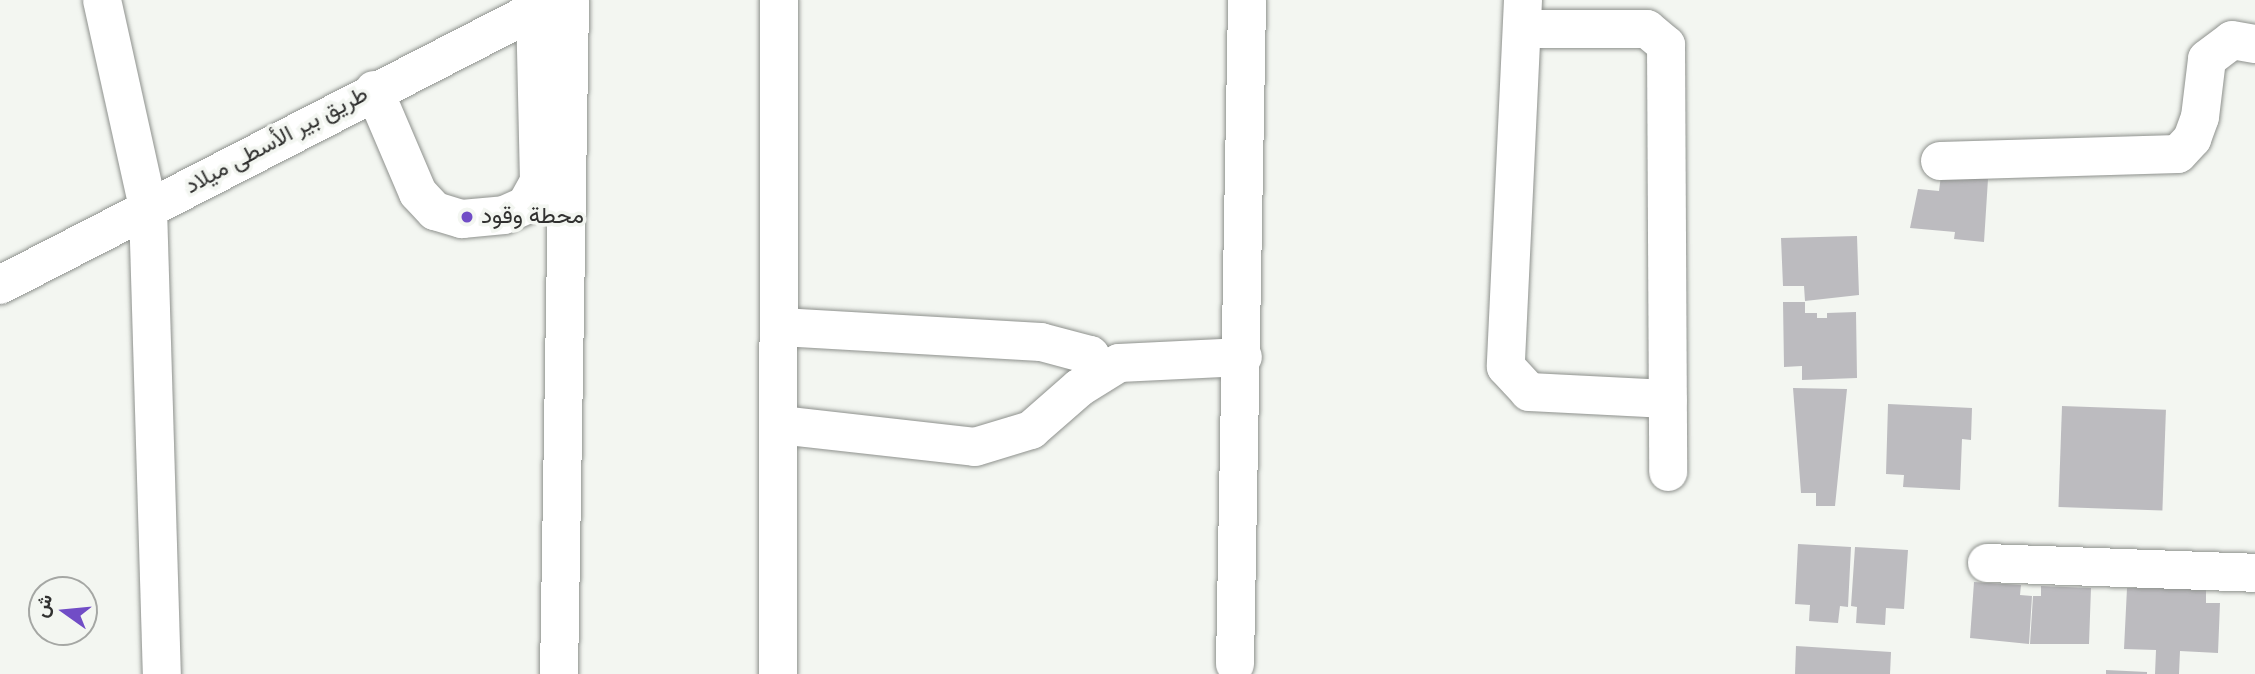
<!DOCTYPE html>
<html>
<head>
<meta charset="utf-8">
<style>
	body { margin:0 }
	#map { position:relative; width:2255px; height:674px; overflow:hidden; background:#f3f6f1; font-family:Spectral,Vazirmatn,serif }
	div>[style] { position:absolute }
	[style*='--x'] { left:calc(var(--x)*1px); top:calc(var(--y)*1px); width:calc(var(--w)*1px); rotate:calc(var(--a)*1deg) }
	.building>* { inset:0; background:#bcbbbf; transform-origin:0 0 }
	.roads { filter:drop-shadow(0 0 2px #8e918d) drop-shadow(0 0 2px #8e918d) }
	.minor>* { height:38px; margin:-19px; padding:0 19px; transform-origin:19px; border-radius:19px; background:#fff }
	.major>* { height:38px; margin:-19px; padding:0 19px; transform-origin:19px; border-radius:19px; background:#fff }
	.dots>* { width:19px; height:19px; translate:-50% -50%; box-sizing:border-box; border:4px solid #f3f6f1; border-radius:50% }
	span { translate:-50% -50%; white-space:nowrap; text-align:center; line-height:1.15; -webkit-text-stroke:7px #f3f6f1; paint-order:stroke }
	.street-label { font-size:23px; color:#313130 }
	.poi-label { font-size:23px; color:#313130 }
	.left { translate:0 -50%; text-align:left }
	.north { position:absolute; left:28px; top:576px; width:70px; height:70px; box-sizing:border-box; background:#f3f6f1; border:2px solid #a5a7a4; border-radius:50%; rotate:285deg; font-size:19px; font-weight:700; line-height:28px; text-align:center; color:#313130 }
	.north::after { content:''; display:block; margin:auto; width:24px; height:32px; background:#714dc6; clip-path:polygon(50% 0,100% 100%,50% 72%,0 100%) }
</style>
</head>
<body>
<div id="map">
	<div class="building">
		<div style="clip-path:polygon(1941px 175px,1988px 179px,1984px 242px,1954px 239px,1955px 232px,1910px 228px,1918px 189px,1939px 191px)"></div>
		<div style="clip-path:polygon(1857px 236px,1859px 295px,1805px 301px,1804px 286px,1783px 286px,1781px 238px)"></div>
		<div style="clip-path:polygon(1783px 302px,1805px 302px,1805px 313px,1817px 313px,1817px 318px,1827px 318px,1827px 313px,1856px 312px,1857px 378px,1802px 380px,1802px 366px,1784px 367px)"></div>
		<div style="clip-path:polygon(1793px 388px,1847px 389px,1835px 506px,1816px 506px,1816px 493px,1801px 493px)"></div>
		<div style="clip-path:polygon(1888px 404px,1972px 408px,1971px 440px,1962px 439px,1960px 490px,1903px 487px,1904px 475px,1886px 474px)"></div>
		<div style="left:2062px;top:406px;width:104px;height:101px;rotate:2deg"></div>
		<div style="clip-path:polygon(1798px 544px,1851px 547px,1848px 607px,1840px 606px,1838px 623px,1809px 621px,1810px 605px,1795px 604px)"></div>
		<div style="clip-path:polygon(1855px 547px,1908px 550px,1904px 609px,1886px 608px,1885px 625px,1856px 623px,1857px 607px,1851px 606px)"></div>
		<div style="clip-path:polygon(1974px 582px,2021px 585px,2020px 595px,2032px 596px,2029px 644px,1970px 638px)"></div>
		<div style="clip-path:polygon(2146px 582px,2206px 584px,2206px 603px,2220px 603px,2218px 653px,2180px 651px,2179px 674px,2155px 674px,2156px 650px,2124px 649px,2127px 588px,2146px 588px)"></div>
		<div style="clip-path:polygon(2041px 586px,2091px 588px,2089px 644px,2030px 644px,2033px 596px,2041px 596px)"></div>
		<div style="clip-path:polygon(1796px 646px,1891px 652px,1890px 674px,1795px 674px)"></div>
		<div style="clip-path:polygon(2106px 670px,2147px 672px,2147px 674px,2106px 674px)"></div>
	</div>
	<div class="roads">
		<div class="minor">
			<div style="--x:102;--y:0;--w:213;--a:77.5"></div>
			<div style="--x:148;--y:208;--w:466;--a:88.3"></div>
			<div style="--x:1523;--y:0;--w:367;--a:92.7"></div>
			<div style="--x:1506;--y:367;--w:34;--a:47"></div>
			<div style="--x:1529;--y:392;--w:139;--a:2.9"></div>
			<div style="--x:1524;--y:29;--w:123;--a:0"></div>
			<div style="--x:1647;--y:29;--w:25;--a:40"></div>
			<div style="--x:1666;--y:45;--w:427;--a:89.7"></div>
			<div style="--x:374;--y:90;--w:112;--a:66.9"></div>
			<div style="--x:418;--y:193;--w:25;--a:47"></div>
			<div style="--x:435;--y:211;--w:28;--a:17"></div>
			<div style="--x:462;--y:219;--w:42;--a:-5.4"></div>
			<div style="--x:504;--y:215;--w:24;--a:-24"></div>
			<div style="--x:526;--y:205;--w:26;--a:-61"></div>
			<div style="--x:539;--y:182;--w:172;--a:-91.3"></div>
			<div style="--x:1940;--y:161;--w:238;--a:-1.7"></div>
			<div style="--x:2178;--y:154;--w:21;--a:-47"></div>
			<div style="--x:2192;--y:139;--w:23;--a:-70"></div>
			<div style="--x:2200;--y:117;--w:58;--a:-83.1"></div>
			<div style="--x:2207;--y:59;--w:31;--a:-37"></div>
			<div style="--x:2232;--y:40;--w:23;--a:10"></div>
			<div style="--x:781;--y:327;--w:260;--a:3.3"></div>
			<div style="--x:1041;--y:342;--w:51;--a:14.9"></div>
			<div style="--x:1090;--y:355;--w:19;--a:55"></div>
			<div style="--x:780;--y:425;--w:196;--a:6.4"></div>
			<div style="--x:975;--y:447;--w:59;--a:-16.9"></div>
			<div style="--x:1031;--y:430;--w:64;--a:-41.2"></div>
			<div style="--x:1079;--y:388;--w:47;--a:-32"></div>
			<div style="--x:1119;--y:363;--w:124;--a:-2.8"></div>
			<div style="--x:1987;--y:563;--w:268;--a:2.1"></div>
			<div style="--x:1235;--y:664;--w:664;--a:-88.96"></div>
			<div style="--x:559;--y:674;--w:674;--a:-89.06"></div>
			<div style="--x:778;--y:674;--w:674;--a:-89.91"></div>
		</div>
		<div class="major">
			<div style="--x:0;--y:285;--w:624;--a:-27.18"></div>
		</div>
	</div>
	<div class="dots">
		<div style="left:467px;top:217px;background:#714dc6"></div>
	</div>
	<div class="street-label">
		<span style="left:277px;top:141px;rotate:-28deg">طريق بير الأسطى ميلاد</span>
	</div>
	<div class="poi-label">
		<span class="left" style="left:481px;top:217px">محطة وقود</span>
	</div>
	<div class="north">ش</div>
</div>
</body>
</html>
